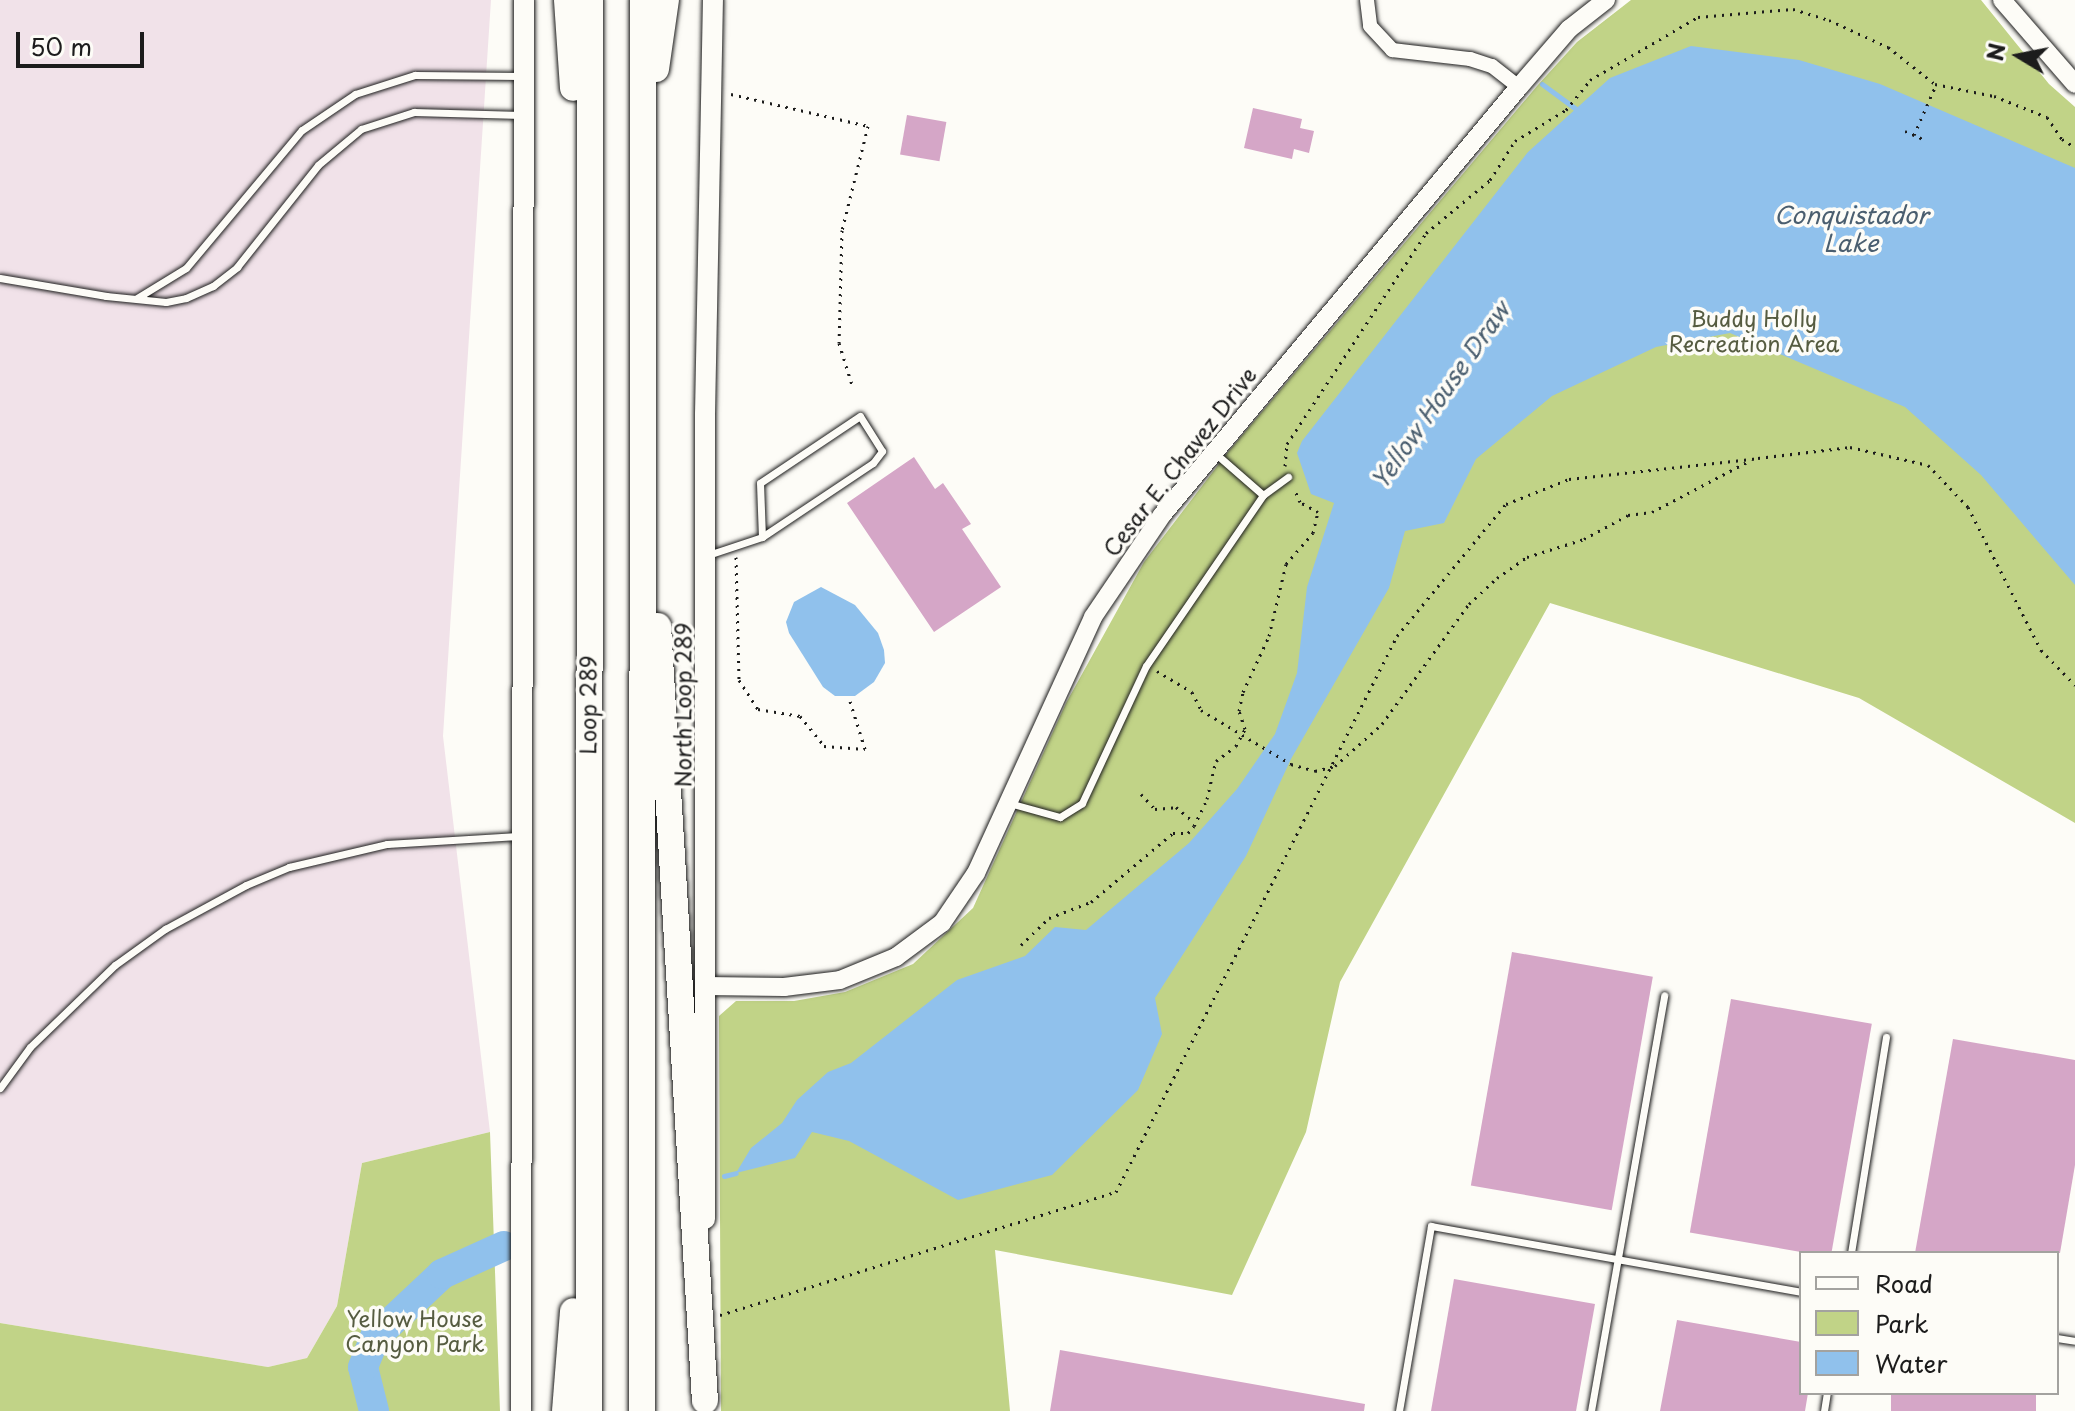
<!DOCTYPE html>
<html>
<head>
<meta charset="utf-8">
<style>
	body { margin:0 }
	#map { position:relative; width:2075px; height:1411px; overflow:hidden; background:#fdfcf7; font-family:"Playpen Sans",sans-serif }
	div>[style] { position:absolute }
	[style*='--x'] { left:calc(var(--x)*1px); top:calc(var(--y)*1px); width:calc(var(--w)*1px); rotate:calc(var(--a)*1deg) }
	.built>* { inset:0; background:#f1e2e9 }
	.green>* { inset:0; background:#c1d387 }
	.water>* { inset:0; background:#90c1ec }
	.stream>* { height:5px; margin:-2.5px; padding:0 2.5px; transform-origin:2.5px; border-radius:2.5px; background:#90c1ec }
	.river>* { height:30px; margin:-15px; padding:0 15px; transform-origin:15px; border-radius:15px; background:#90c1ec }
	.building>* { inset:0; background:#d5a6c7; transform-origin:0 0 }
	.path>* { height:3px; margin-top:-1.5px; transform-origin:0; background:repeating-linear-gradient(90deg,#1c1c1c 0 2px,transparent 0 8px) }
	.roads { filter:drop-shadow(0 0 2px #1c1c1c) drop-shadow(0 0 2px #1c1c1c) }
	.service>* { height:7px; margin:-3.5px; padding:0 3.5px; transform-origin:3.5px; border-radius:3.5px; background:#fdfcf7 }
	.minor>* { height:14px; margin:-7px; padding:0 7px; transform-origin:7px; border-radius:7px; background:#fdfcf7 }
	.tertiary>* { height:18px; margin:-9px; padding:0 9px; transform-origin:9px; border-radius:9px; background:#fdfcf7 }
	.secondary>* { height:20px; margin:-10px; padding:0 10px; transform-origin:10px; border-radius:10px; background:#fdfcf7 }
	.motorway>* { height:26px; margin:-13px; padding:0 13px; transform-origin:13px; border-radius:13px; background:#fdfcf7 }
	span { translate:-50% -50%; white-space:nowrap; text-align:center; line-height:1.15; -webkit-text-stroke:7px #fdfcf7; paint-order:stroke }
	.park-label { font-size:22px; color:#565c41 }
	.street-label { font-size:22px; color:#1c1c1c }
	.water-label { font-size:24px; color:#4a5e6f; font-style:italic }
	.legend { position:absolute; left:1799px; top:1251px; width:260px; height:144px; box-sizing:border-box; background:#fdfcf7; border:2px solid #a3a29f; margin:0; padding:10px 14px; list-style:none; font-size:24px; color:#1c1c1c }
	.legend li { display:flex; align-items:center; gap:16px; height:40px }
	.legend b { width:40px; border:2px solid #a3a29f }
	.north { position:absolute; left:1979px; top:16px; width:80px; height:80px; -webkit-text-stroke:6px #fdfcf7; paint-order:stroke; rotate:280deg; font-size:22px; font-weight:700; line-height:32px; text-align:center; color:#1c1c1c }
	.north::after { content:''; display:block; margin:auto; width:28px; height:36px; background:#1c1c1c; clip-path:polygon(50% 0,100% 100%,50% 72%,0 100%) }
	.scale { position:absolute; left:16px; top:32px; width:128px; height:36px; box-sizing:border-box; border:4px solid #1c1c1c; border-top:0; padding-left:10px; font-size:24px; line-height:28px; white-space:nowrap; color:#1c1c1c; -webkit-text-stroke:6px #fdfcf7; paint-order:stroke }
</style>
</head>
<body>
<div id="map">
	<div class="built">
		<div style="clip-path:polygon(0 0,491px 0,443px 736px,490px 1132px,362px 1163px,337px 1306px,307px 1358px,268px 1367px,0 1323px)"></div>
	</div>
	<div class="green">
		<div style="clip-path:polygon(1631px 0,1981px 0,2049px 84px,2075px 107px,2075px 823px,1859px 698px,1550px 603px,1340px 982px,1306px 1132px,1232px 1295px,995px 1250px,1010px 1411px,721px 1411px,719px 1016px,736px 1001px,794px 1001px,845px 992px,913px 964px,973px 908px,1066px 703px,1144px 562px,1228px 452px,1537px 86px,1577px 42px)"></div>
		<div style="clip-path:polygon(490px 1132px,500px 1411px,0 1411px,0 1323px,268px 1367px,307px 1358px,337px 1306px,362px 1163px)"></div>
	</div>
	<div class="water">
		<div style="clip-path:polygon(1691px 46px,1799px 60px,1880px 84px,2075px 168px,2075px 585px,1981px 475px,1905px 407px,1730px 333px,1656px 347px,1552px 396px,1476px 459px,1444px 523px,1405px 531px,1389px 588px,1291px 759px,1246px 856px,1155px 998px,1162px 1034px,1138px 1090px,1052px 1175px,958px 1200px,849px 1141px,812px 1132px,795px 1158px,736px 1173px,751px 1148px,782px 1123px,797px 1100px,828px 1072px,851px 1063px,957px 980px,1025px 956px,1055px 927px,1086px 930px,1189px 843px,1237px 789px,1275px 734px,1297px 673px,1307px 587px,1334px 503px,1311px 494px,1297px 453px,1302px 441px,1528px 152px,1610px 78px)"></div>
		<div style="clip-path:polygon(821px 587px,855px 605px,878px 633px,884px 650px,885px 663px,874px 682px,855px 696px,835px 696px,823px 687px,789px 633px,786px 622px,794px 602px)"></div>
	</div>
	<div class="stream">
		<div style="--x:1542;--y:84;--w:42;--a:36.3"></div>
		<div style="--x:724;--y:1176;--w:12;--a:-14"></div>
	</div>
	<div class="river">
		<div style="--x:374;--y:1411;--w:45;--a:-104"></div>
		<div style="--x:363;--y:1367;--w:32;--a:-68"></div>
		<div style="--x:375;--y:1337;--w:92;--a:-43.2"></div>
		<div style="--x:442;--y:1274;--w:68;--a:-24.3"></div>
	</div>
	<div class="building">
		<div style="clip-path:polygon(1253px 108px,1302px 119px,1300px 128px,1314px 131px,1309px 153px,1294px 149px,1292px 159px,1244px 148px)"></div>
		<div style="left:907px;top:115px;width:40px;height:40px;rotate:10deg"></div>
		<div style="clip-path:polygon(914px 457px,935px 489px,943px 483px,971px 524px,962px 529px,1001px 587px,934px 632px,847px 503px)"></div>
		<div style="left:1512px;top:952px;width:143px;height:237px;rotate:10deg"></div>
		<div style="left:1731px;top:999px;width:143px;height:237px;rotate:10deg"></div>
		<div style="clip-path:polygon(1953px 1039px,2075px 1060px,2075px 1165px,2060px 1253px,1915px 1253px)"></div>
		<div style="clip-path:polygon(1454px 1279px,1595px 1304px,1576px 1411px,1431px 1411px)"></div>
		<div style="clip-path:polygon(1677px 1320px,1801px 1342px,1801px 1393px,1808px 1393px,1805px 1411px,1660px 1411px)"></div>
		<div style="clip-path:polygon(1060px 1350px,1365px 1404px,1364px 1411px,1050px 1411px)"></div>
		<div style="left:1891px;top:1393px;width:145px;height:18px"></div>
	</div>
	<div class="path">
		<div style="--x:731;--y:94;--w:141;--a:13.1"></div>
		<div style="--x:868;--y:126;--w:107;--a:104"></div>
		<div style="--x:842;--y:230;--w:113;--a:91.5"></div>
		<div style="--x:839;--y:343;--w:47;--a:72.7"></div>
		<div style="--x:1905;--y:131;--w:20;--a:24"></div>
		<div style="--x:1914;--y:135;--w:55;--a:-66.3"></div>
		<div style="--x:1758;--y:458;--w:93;--a:-6.8"></div>
		<div style="--x:1850;--y:447;--w:80;--a:13"></div>
		<div style="--x:1928;--y:465;--w:58;--a:46.4"></div>
		<div style="--x:1968;--y:507;--w:161;--a:63"></div>
		<div style="--x:2041;--y:650;--w:49;--a:45.8"></div>
		<div style="--x:1285;--y:466;--w:22;--a:-85"></div>
		<div style="--x:1287;--y:444;--w:253;--a:-56.6"></div>
		<div style="--x:1426;--y:233;--w:83;--a:-39.6"></div>
		<div style="--x:1490;--y:180;--w:46;--a:-57.3"></div>
		<div style="--x:1515;--y:141;--w:60;--a:-31.3"></div>
		<div style="--x:1566;--y:110;--w:38;--a:-51"></div>
		<div style="--x:1590;--y:80;--w:125;--a:-30.3"></div>
		<div style="--x:1698;--y:17;--w:95;--a:-4.8"></div>
		<div style="--x:1793;--y:9;--w:38;--a:17"></div>
		<div style="--x:1829;--y:20;--w:65;--a:24.6"></div>
		<div style="--x:1888;--y:47;--w:60;--a:38.2"></div>
		<div style="--x:1935;--y:84;--w:60;--a:11.5"></div>
		<div style="--x:1994;--y:96;--w:57;--a:21.6"></div>
		<div style="--x:2047;--y:117;--w:27;--a:56"></div>
		<div style="--x:2062;--y:139;--w:15;--a:32"></div>
		<div style="--x:736;--y:557;--w:123;--a:88.6"></div>
		<div style="--x:739;--y:680;--w:35;--a:57"></div>
		<div style="--x:758;--y:709;--w:43;--a:9.5"></div>
		<div style="--x:800;--y:716;--w:38;--a:51"></div>
		<div style="--x:824;--y:746;--w:41;--a:4.2"></div>
		<div style="--x:865;--y:749;--w:50;--a:-107.4"></div>
		<div style="--x:1157;--y:671;--w:41;--a:31"></div>
		<div style="--x:1192;--y:692;--w:20;--a:63"></div>
		<div style="--x:1201;--y:710;--w:105;--a:31"></div>
		<div style="--x:1291;--y:764;--w:25;--a:16"></div>
		<div style="--x:1315;--y:771;--w:21;--a:-14"></div>
		<div style="--x:1335;--y:766;--w:63;--a:-41.8"></div>
		<div style="--x:1382;--y:724;--w:148;--a:-54.1"></div>
		<div style="--x:1469;--y:604;--w:38;--a:-43"></div>
		<div style="--x:1497;--y:578;--w:37;--a:-35"></div>
		<div style="--x:1527;--y:557;--w:60;--a:-17.5"></div>
		<div style="--x:1584;--y:539;--w:50;--a:-28.6"></div>
		<div style="--x:1628;--y:515;--w:24;--a:-7"></div>
		<div style="--x:1652;--y:512;--w:112;--a:-27.7"></div>
		<div style="--x:1141;--y:794;--w:21;--a:47"></div>
		<div style="--x:1155;--y:809;--w:21;--a:-5"></div>
		<div style="--x:1176;--y:807;--w:23;--a:40"></div>
		<div style="--x:1021;--y:945;--w:39;--a:-44"></div>
		<div style="--x:1049;--y:918;--w:45;--a:-20.9"></div>
		<div style="--x:1091;--y:902;--w:107;--a:-40.1"></div>
		<div style="--x:1173;--y:833;--w:15;--a:0"></div>
		<div style="--x:1188;--y:833;--w:9;--a:-49"></div>
		<div style="--x:1194;--y:826;--w:30;--a:-64"></div>
		<div style="--x:1207;--y:799;--w:39;--a:-77"></div>
		<div style="--x:1216;--y:761;--w:25;--a:-37"></div>
		<div style="--x:1236;--y:746;--w:19;--a:-62"></div>
		<div style="--x:1245;--y:729;--w:19;--a:-108"></div>
		<div style="--x:1239;--y:711;--w:19;--a:-78"></div>
		<div style="--x:1243;--y:692;--w:62;--a:-65.1"></div>
		<div style="--x:1269;--y:636;--w:74;--a:-76.7"></div>
		<div style="--x:1286;--y:564;--w:41;--a:-48.9"></div>
		<div style="--x:1313;--y:533;--w:22;--a:-77"></div>
		<div style="--x:1318;--y:512;--w:21;--a:-151"></div>
		<div style="--x:1300;--y:502;--w:15;--a:-113"></div>
		<div style="--x:720;--y:1315;--w:415;--a:-17.3"></div>
		<div style="--x:1116;--y:1192;--w:623;--a:-63.19"></div>
		<div style="--x:1397;--y:636;--w:171;--a:-50.5"></div>
		<div style="--x:1506;--y:504;--w:68;--a:-21.6"></div>
		<div style="--x:1569;--y:479;--w:190;--a:-6.3"></div>
	</div>
	<div class="roads">
		<div class="service">
			<div style="--x:0;--y:278;--w:108;--a:9.6"></div>
			<div style="--x:106;--y:296;--w:60;--a:5.7"></div>
			<div style="--x:166;--y:302;--w:20;--a:-11"></div>
			<div style="--x:186;--y:298;--w:30;--a:-24"></div>
			<div style="--x:213;--y:286;--w:31;--a:-38"></div>
			<div style="--x:237;--y:267;--w:130;--a:-51.5"></div>
			<div style="--x:318;--y:165;--w:56;--a:-39.9"></div>
			<div style="--x:361;--y:129;--w:56;--a:-17.8"></div>
			<div style="--x:414;--y:112;--w:107;--a:1.6"></div>
			<div style="--x:137;--y:298;--w:57;--a:-31.5"></div>
			<div style="--x:186;--y:268;--w:180;--a:-50"></div>
			<div style="--x:302;--y:130;--w:64;--a:-34.2"></div>
			<div style="--x:355;--y:94;--w:63;--a:-17.6"></div>
			<div style="--x:415;--y:75;--w:106;--a:0.5"></div>
			<div style="--x:1263;--y:495;--w:31;--a:-36"></div>
			<div style="--x:708;--y:555;--w:57;--a:-18.4"></div>
			<div style="--x:762;--y:537;--w:133;--a:-33.7"></div>
			<div style="--x:873;--y:463;--w:15;--a:-53"></div>
			<div style="--x:882;--y:451;--w:41;--a:-122.2"></div>
			<div style="--x:860;--y:416;--w:120;--a:146.2"></div>
			<div style="--x:760;--y:483;--w:54;--a:87.9"></div>
			<div style="--x:1009;--y:803;--w:53;--a:15.4"></div>
			<div style="--x:1060;--y:817;--w:26;--a:-32"></div>
			<div style="--x:1082;--y:803;--w:151;--a:-65"></div>
			<div style="--x:1146;--y:666;--w:207;--a:-55.6"></div>
			<div style="--x:1263;--y:495;--w:62;--a:-138.9"></div>
			<div style="--x:0;--y:1088;--w:51;--a:-53.8"></div>
			<div style="--x:30;--y:1047;--w:118;--a:-44"></div>
			<div style="--x:115;--y:965;--w:62;--a:-35.8"></div>
			<div style="--x:165;--y:929;--w:92;--a:-28.5"></div>
			<div style="--x:246;--y:885;--w:47;--a:-22.7"></div>
			<div style="--x:289;--y:867;--w:101;--a:-13.2"></div>
			<div style="--x:387;--y:844;--w:131;--a:-3.5"></div>
			<div style="--x:1851;--y:1253;--w:219;--a:-80.8"></div>
			<div style="--x:2057;--y:1338;--w:18;--a:9"></div>
			<div style="--x:1399;--y:1411;--w:188;--a:-80.2"></div>
			<div style="--x:1431;--y:1226;--w:376;--a:10.1"></div>
			<div style="--x:1591;--y:1411;--w:422;--a:-80"></div>
			<div style="--x:1824;--y:1411;--w:18;--a:-81"></div>
		</div>
		<div class="minor">
			<div style="--x:1367;--y:0;--w:26;--a:83"></div>
			<div style="--x:1370;--y:26;--w:33;--a:47"></div>
			<div style="--x:1392;--y:50;--w:79;--a:6.6"></div>
			<div style="--x:1470;--y:59;--w:23;--a:18"></div>
			<div style="--x:1492;--y:66;--w:34;--a:38"></div>
		</div>
		<div class="tertiary">
			<div style="--x:2002;--y:0;--w:111;--a:49"></div>
			<div style="--x:705;--y:986;--w:79;--a:0.7"></div>
			<div style="--x:784;--y:987;--w:56;--a:-7.1"></div>
			<div style="--x:840;--y:980;--w:61;--a:-22.3"></div>
			<div style="--x:896;--y:957;--w:57;--a:-36.5"></div>
			<div style="--x:942;--y:923;--w:60;--a:-55.8"></div>
			<div style="--x:976;--y:873;--w:281;--a:-65.4"></div>
			<div style="--x:1093;--y:617;--w:123;--a:-55.9"></div>
			<div style="--x:1162;--y:515;--w:557;--a:-50.17"></div>
			<div style="--x:1519;--y:87;--w:77;--a:-49.2"></div>
			<div style="--x:1569;--y:29;--w:47;--a:-38.1"></div>
		</div>
		<div class="secondary">
			<div style="--x:705;--y:1219;--w:805;--a:-90"></div>
			<div style="--x:705;--y:414;--w:414;--a:-88.9"></div>
			<div style="--x:521;--y:1411;--w:1411;--a:-89.88"></div>
		</div>
		<div class="motorway">
			<div style="--x:567;--y:0;--w:88;--a:86.1"></div>
			<div style="--x:656;--y:69;--w:70;--a:-81.8"></div>
			<div style="--x:658;--y:626;--w:776;--a:86.53"></div>
			<div style="--x:565;--y:1411;--w:100;--a:-85.4"></div>
			<div style="--x:589;--y:1411;--w:1411;--a:-89.96"></div>
			<div style="--x:642;--y:1411;--w:1411;--a:-89.96"></div>
		</div>
	</div>
	<div class="park-label">
		<span style="left:1754px;top:330px">Buddy Holly<br>Recreation Area</span>
		<span style="left:415px;top:1330px">Yellow House<br>Canyon Park</span>
	</div>
	<div class="street-label">
		<span style="left:1179px;top:461px;rotate:-52deg">Cesar E. Chavez Drive</span>
		<span style="left:587px;top:705px;rotate:-90deg">Loop 289</span>
		<span style="left:682px;top:705px;rotate:-90deg">North Loop 289</span>
	</div>
	<div class="water-label">
		<span style="left:1851px;top:229px">Conquistador<br>Lake</span>
		<span style="left:1440px;top:395px;rotate:-55deg">Yellow House Draw</span>
	</div>
	<ul class="legend">
	<li><b style="height:10px;background:#fdfcf7"></b>Road</li>
	<li><b style="height:22px;background:#c1d387"></b>Park</li>
	<li><b style="height:22px;background:#90c1ec"></b>Water</li>
	</ul>
	<div class="north">N</div>
	<div class="scale">50 m</div>
</div>
</body>
</html>
